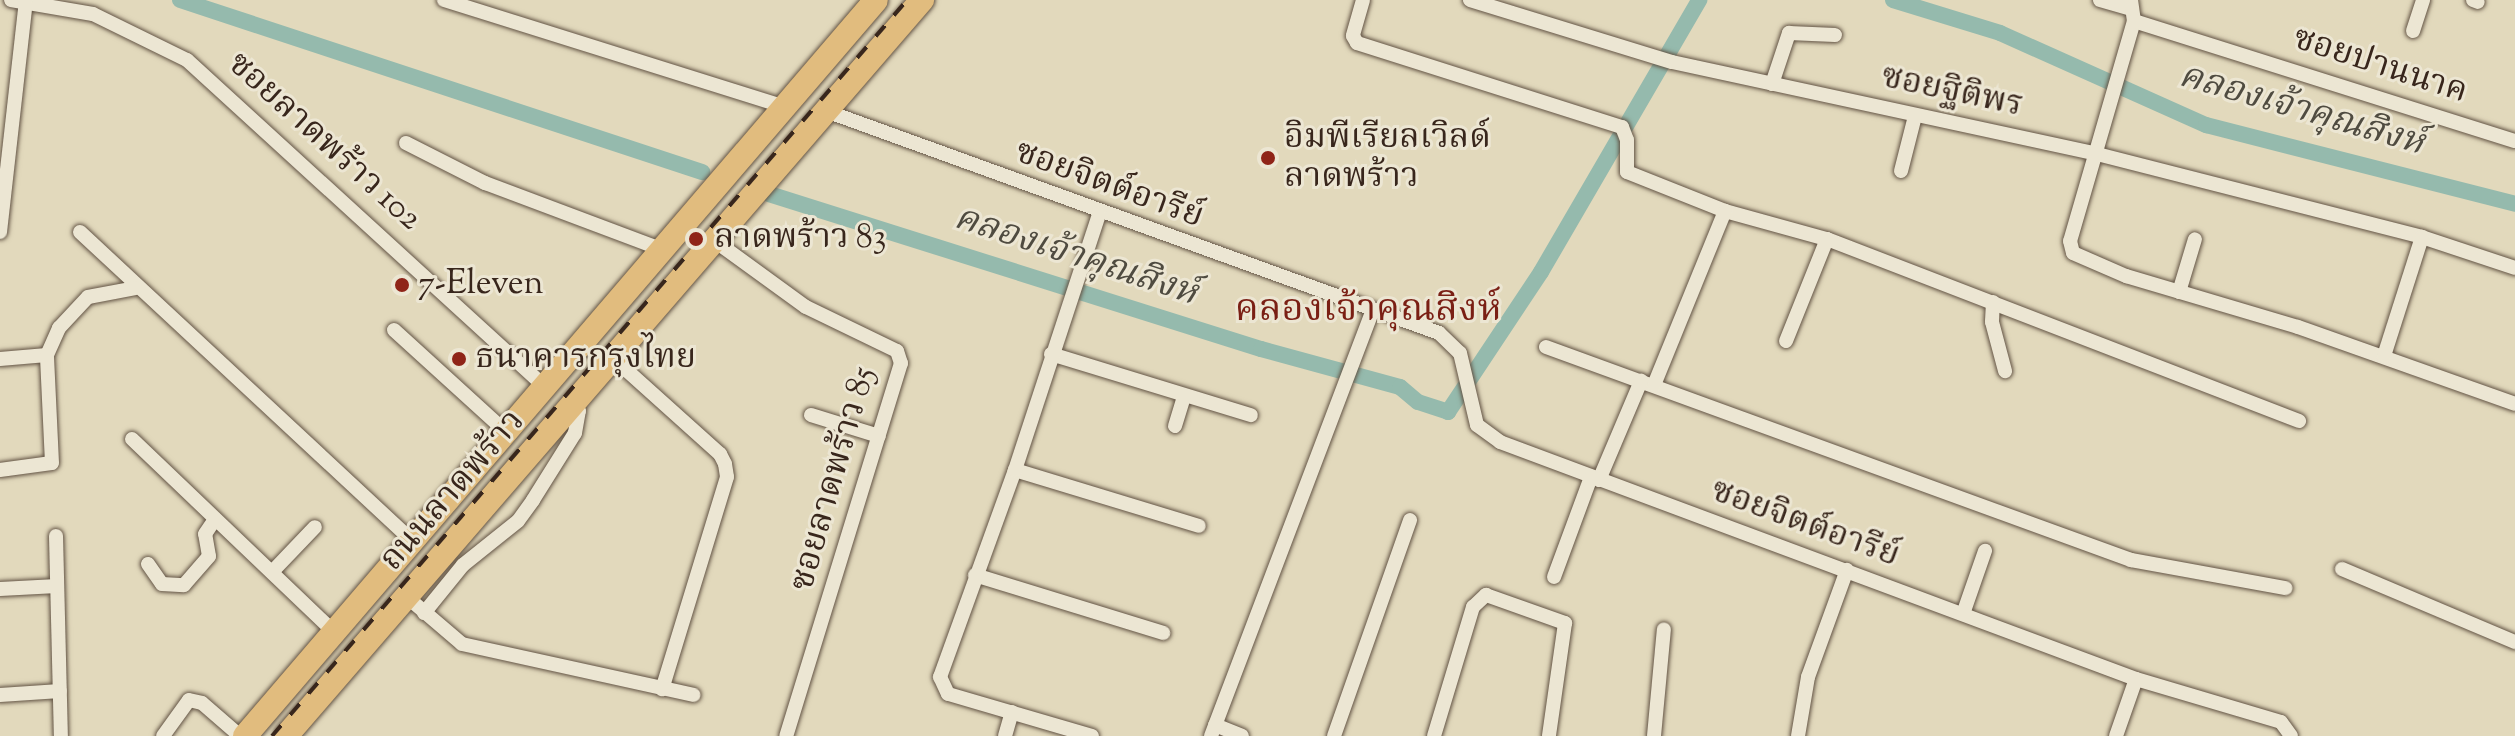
<!DOCTYPE html>
<html>
<head>
<meta charset="utf-8">
<style>
	body { margin:0 }
	#map { position:relative; width:2515px; height:736px; overflow:hidden; background:#e2d9bc; font-family:"Sorts Mill Goudy","Noto Serif Thai",serif }
	div>[style] { position:absolute }
	[style*='--x'] { left:calc(var(--x)*1px); top:calc(var(--y)*1px); width:calc(var(--w)*1px); rotate:calc(var(--a)*1deg) }
	.canal>* { height:16px; margin:-8px; padding:0 8px; transform-origin:8px; border-radius:8px; background:#95baad }
	.roads { filter:drop-shadow(0 0 2px #625344) drop-shadow(0 0 2px #625344) }
	.street>* { height:14px; margin:-7px; padding:0 7px; transform-origin:7px; border-radius:7px; background:#ece6d3 }
	.primary>* { height:24px; margin:-12px; padding:0 12px; transform-origin:12px; border-radius:12px; background:#e1bc7e }
	.rail>* { height:4px; margin-top:-2px; transform-origin:0; background:repeating-linear-gradient(90deg,#38261c 0 14px,transparent 0 28px) }
	.dots>* { width:22px; height:22px; translate:-50% -50%; box-sizing:border-box; border:4px solid #ece6d3; border-radius:50% }
	span { translate:-50% -50%; white-space:nowrap; text-align:center; line-height:1.15; -webkit-text-stroke:6px #ece6d3; paint-order:stroke }
	.street-label { font-size:34px; color:#38261c }
	.poi-label { font-size:34px; color:#38261c }
	.left { translate:0 -50%; text-align:left }
	.water-label { font-size:36px; color:#4f4b40; font-style:italic }
	.quarter-label { font-size:38px; color:#7a1f14 }
</style>
</head>
<body>
<div id="map">
	<div class="canal">
		<div style="--x:180;--y:0;--w:550;--a:18.24"></div>
		<div style="--x:1893;--y:0;--w:112;--a:17.1"></div>
		<div style="--x:2000;--y:33;--w:226;--a:24.1"></div>
		<div style="--x:2206;--y:125;--w:319;--a:14.3"></div>
		<div style="--x:769;--y:194;--w:516;--a:17.49"></div>
		<div style="--x:1261;--y:349;--w:144;--a:15.3"></div>
		<div style="--x:1400;--y:387;--w:23;--a:40"></div>
		<div style="--x:1418;--y:402;--w:32;--a:18"></div>
		<div style="--x:1448;--y:412;--w:168;--a:-56.4"></div>
		<div style="--x:1541;--y:272;--w:315;--a:-59.8"></div>
	</div>
	<div class="roads">
		<div class="street">
			<div style="--x:11;--y:0;--w:83;--a:9.7"></div>
			<div style="--x:93;--y:14;--w:105;--a:26.1"></div>
			<div style="--x:187;--y:60;--w:485;--a:42.4"></div>
			<div style="--x:444;--y:0;--w:357;--a:17.4"></div>
			<div style="--x:1363;--y:0;--w:37;--a:106"></div>
			<div style="--x:1353;--y:36;--w:8;--a:60"></div>
			<div style="--x:1357;--y:43;--w:278;--a:17.6"></div>
			<div style="--x:1622;--y:127;--w:14;--a:69"></div>
			<div style="--x:1627;--y:140;--w:32;--a:90"></div>
			<div style="--x:1627;--y:172;--w:105;--a:21.7"></div>
			<div style="--x:1725;--y:211;--w:106;--a:15.4"></div>
			<div style="--x:1827;--y:239;--w:506;--a:21.09"></div>
			<div style="--x:1470;--y:0;--w:211;--a:17.1"></div>
			<div style="--x:1672;--y:62;--w:435;--a:12.2"></div>
			<div style="--x:2097;--y:154;--w:335;--a:14.3"></div>
			<div style="--x:2422;--y:237;--w:98;--a:18.4"></div>
			<div style="--x:2100;--y:0;--w:29;--a:16"></div>
			<div style="--x:2131;--y:0;--w:21;--a:82"></div>
			<div style="--x:2134;--y:21;--w:229;--a:106.2"></div>
			<div style="--x:2070;--y:241;--w:12;--a:76"></div>
			<div style="--x:2073;--y:253;--w:58;--a:23.5"></div>
			<div style="--x:2126;--y:276;--w:179;--a:16.5"></div>
			<div style="--x:2298;--y:327;--w:230;--a:19.5"></div>
			<div style="--x:2473;--y:0;--w:5;--a:22"></div>
			<div style="--x:2134;--y:21;--w:399;--a:17.5"></div>
			<div style="--x:2413;--y:31;--w:33;--a:-72"></div>
			<div style="--x:1772;--y:84;--w:54;--a:-71.6"></div>
			<div style="--x:1789;--y:33;--w:46;--a:2.5"></div>
			<div style="--x:826;--y:111;--w:652;--a:19.91"></div>
			<div style="--x:1439;--y:333;--w:29;--a:44"></div>
			<div style="--x:1460;--y:353;--w:74;--a:76.7"></div>
			<div style="--x:1477;--y:425;--w:29;--a:36"></div>
			<div style="--x:1500;--y:442;--w:679;--a:20.44"></div>
			<div style="--x:2136;--y:679;--w:151;--a:16.5"></div>
			<div style="--x:2281;--y:722;--w:17;--a:54"></div>
			<div style="--x:406;--y:143;--w:89;--a:26.9"></div>
			<div style="--x:485;--y:183;--w:190;--a:20.6"></div>
			<div style="--x:1901;--y:171;--w:57;--a:-75.7"></div>
			<div style="--x:0;--y:232;--w:231;--a:-83.6"></div>
			<div style="--x:80;--y:232;--w:454;--a:42.9"></div>
			<div style="--x:715;--y:241;--w:112;--a:36"></div>
			<div style="--x:806;--y:307;--w:101;--a:25.8"></div>
			<div style="--x:897;--y:351;--w:13;--a:72"></div>
			<div style="--x:901;--y:363;--w:390;--a:107.1"></div>
			<div style="--x:2179;--y:292;--w:55;--a:-73.2"></div>
			<div style="--x:1993;--y:302;--w:20;--a:93"></div>
			<div style="--x:1992;--y:322;--w:51;--a:75.1"></div>
			<div style="--x:394;--y:330;--w:151;--a:42.3"></div>
			<div style="--x:1786;--y:341;--w:110;--a:-68.1"></div>
			<div style="--x:1546;--y:347;--w:623;--a:20.01"></div>
			<div style="--x:2131;--y:560;--w:157;--a:10.3"></div>
			<div style="--x:1051;--y:354;--w:209;--a:17"></div>
			<div style="--x:2384;--y:356;--w:125;--a:-72.3"></div>
			<div style="--x:613;--y:358;--w:144;--a:41.9"></div>
			<div style="--x:720;--y:454;--w:11;--a:63"></div>
			<div style="--x:725;--y:464;--w:13;--a:81"></div>
			<div style="--x:727;--y:477;--w:222;--a:107"></div>
			<div style="--x:0;--y:359;--w:47;--a:-4.9"></div>
			<div style="--x:1654;--y:385;--w:188;--a:-67.8"></div>
			<div style="--x:811;--y:415;--w:71;--a:17.2"></div>
			<div style="--x:1175;--y:426;--w:31;--a:-73"></div>
			<div style="--x:132;--y:439;--w:279;--a:43.7"></div>
			<div style="--x:0;--y:470;--w:52;--a:-7.7"></div>
			<div style="--x:52;--y:463;--w:108;--a:-92.7"></div>
			<div style="--x:47;--y:355;--w:30;--a:-66"></div>
			<div style="--x:59;--y:328;--w:42;--a:-46.9"></div>
			<div style="--x:88;--y:297;--w:48;--a:-10.8"></div>
			<div style="--x:1015;--y:470;--w:192;--a:16.9"></div>
			<div style="--x:1599;--y:480;--w:108;--a:-67"></div>
			<div style="--x:56;--y:536;--w:200;--a:88.6"></div>
			<div style="--x:148;--y:564;--w:24;--a:55"></div>
			<div style="--x:162;--y:584;--w:22;--a:3"></div>
			<div style="--x:184;--y:585;--w:38;--a:-49"></div>
			<div style="--x:209;--y:556;--w:22;--a:-100"></div>
			<div style="--x:205;--y:534;--w:18;--a:-56"></div>
			<div style="--x:2342;--y:569;--w:188;--a:22.9"></div>
			<div style="--x:272;--y:572;--w:62;--a:-46.3"></div>
			<div style="--x:975;--y:575;--w:197;--a:17.1"></div>
			<div style="--x:1554;--y:577;--w:107;--a:-69.7"></div>
			<div style="--x:0;--y:589;--w:57;--a:-3"></div>
			<div style="--x:407;--y:597;--w:72;--a:40.5"></div>
			<div style="--x:462;--y:644;--w:237;--a:12.4"></div>
			<div style="--x:424;--y:613;--w:62;--a:-50.9"></div>
			<div style="--x:463;--y:565;--w:70;--a:-38.7"></div>
			<div style="--x:518;--y:521;--w:26;--a:-54"></div>
			<div style="--x:533;--y:500;--w:79;--a:-57.9"></div>
			<div style="--x:575;--y:433;--w:22;--a:-80"></div>
			<div style="--x:579;--y:411;--w:9;--a:-139"></div>
			<div style="--x:1963;--y:614;--w:67;--a:-70.8"></div>
			<div style="--x:0;--y:695;--w:60;--a:-3.8"></div>
			<div style="--x:1215;--y:725;--w:29;--a:22"></div>
			<div style="--x:163;--y:736;--w:44;--a:-54.2"></div>
			<div style="--x:189;--y:700;--w:13;--a:13"></div>
			<div style="--x:202;--y:703;--w:50;--a:41"></div>
			<div style="--x:1005;--y:736;--w:25;--a:-74"></div>
			<div style="--x:1092;--y:736;--w:150;--a:-163.7"></div>
			<div style="--x:948;--y:694;--w:19;--a:-115"></div>
			<div style="--x:940;--y:677;--w:220;--a:-70.1"></div>
			<div style="--x:1015;--y:470;--w:269;--a:-71.8"></div>
			<div style="--x:1211;--y:736;--w:456;--a:-69.2"></div>
			<div style="--x:1334;--y:736;--w:229;--a:-70.6"></div>
			<div style="--x:1434;--y:736;--w:135;--a:-73.2"></div>
			<div style="--x:1473;--y:607;--w:18;--a:-43"></div>
			<div style="--x:1486;--y:595;--w:84;--a:19.5"></div>
			<div style="--x:1565;--y:623;--w:114;--a:98.1"></div>
			<div style="--x:1654;--y:736;--w:107;--a:-84.7"></div>
			<div style="--x:1798;--y:736;--w:60;--a:-80.4"></div>
			<div style="--x:1808;--y:677;--w:114;--a:-70"></div>
			<div style="--x:2116;--y:736;--w:60;--a:-70.7"></div>
		</div>
		<div class="primary">
			<div style="--x:245;--y:736;--w:969;--a:-49.39"></div>
			<div style="--x:286;--y:736;--w:973;--a:-49.17"></div>
		</div>
	</div>
	<div class="rail">
		<div style="--x:272;--y:736;--w:972;--a:-49.21"></div>
	</div>
	<div class="dots">
		<div style="left:1268px;top:158px;background:#8f2418"></div>
		<div style="left:696px;top:239px;background:#8f2418"></div>
		<div style="left:402px;top:285px;background:#8f2418"></div>
		<div style="left:459px;top:359px;background:#8f2418"></div>
	</div>
	<div class="street-label">
		<span style="left:2380px;top:66px;rotate:18deg">ซอยปานนาค</span>
		<span style="left:1952px;top:92px;rotate:12deg">ซอยฐิติพร</span>
		<span style="left:324px;top:142px;rotate:42deg">ซอยลาดพร้าว 102</span>
		<span style="left:1109px;top:185px;rotate:20deg">ซอยจิตต์อารีย์</span>
		<span style="left:834px;top:479px;rotate:-74deg">ซอยลาดพร้าว 85</span>
		<span style="left:453px;top:491px;rotate:-49deg">ถนนลาดพร้าว</span>
		<span style="left:1805px;top:524px;rotate:20deg">ซอยจิตต์อารีย์</span>
	</div>
	<div class="poi-label">
		<span class="left" style="left:1284px;top:158px">อิมพีเรียลเวิลด์<br>ลาดพร้าว</span>
		<span class="left" style="left:714px;top:239px">ลาดพร้าว 83</span>
		<span class="left" style="left:418px;top:285px">7-Eleven</span>
		<span class="left" style="left:475px;top:359px">ธนาคารกรุงไทย</span>
	</div>
	<div class="water-label">
		<span style="left:2301px;top:111px;rotate:16deg">คลองเจ้าคุณสิงห์</span>
		<span style="left:1075px;top:257px;rotate:18deg">คลองเจ้าคุณสิงห์</span>
	</div>
	<div class="quarter-label">
		<span style="left:1368px;top:312px">คลองเจ้าคุณสิงห์</span>
	</div>
</div>
</body>
</html>
